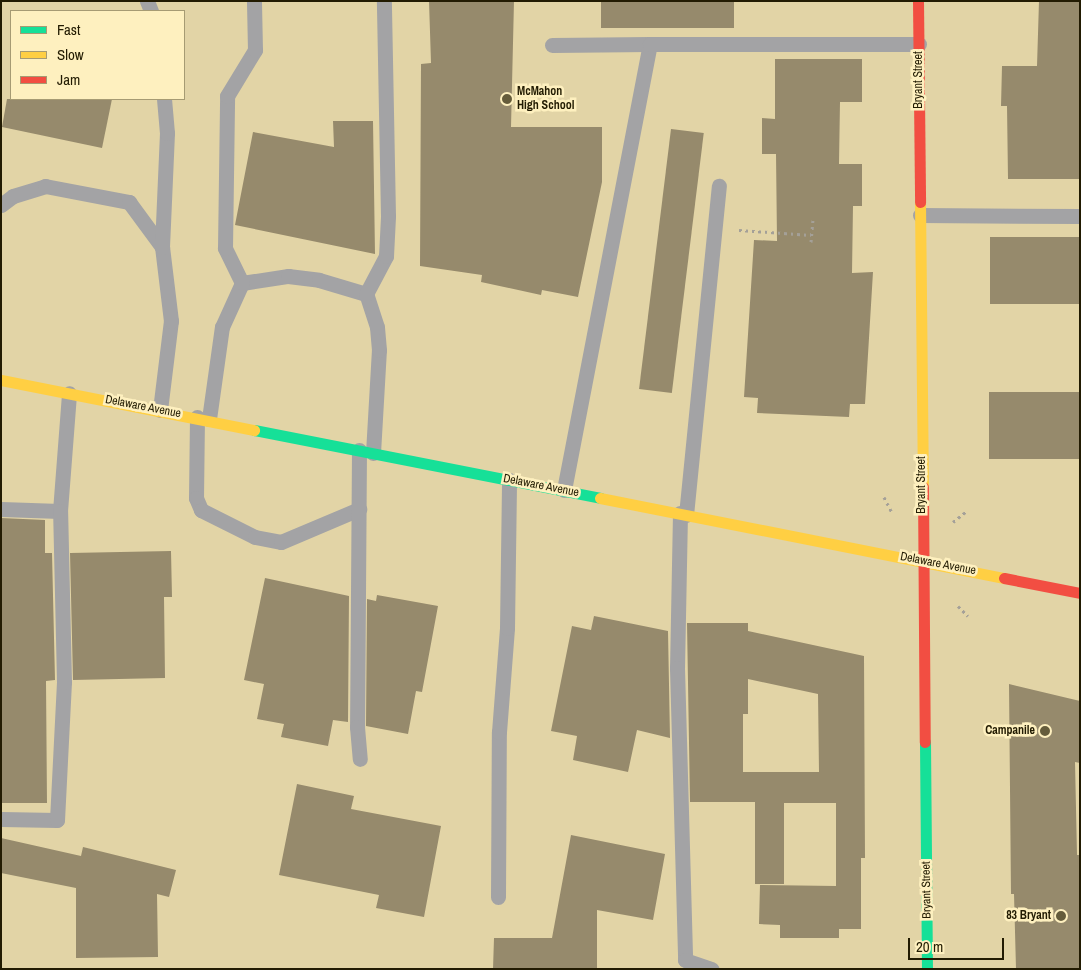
<!DOCTYPE html>
<html>
<head>
<meta charset="utf-8">
<style>
	body { margin:0 }
	#map { position:relative; width:1081px; height:970px; overflow:hidden; background:#e2d4a6; font-family:"Archivo Narrow",sans-serif }
	div>[style] { position:absolute }
	[style*='--x'] { left:calc(var(--x)*1px); top:calc(var(--y)*1px); width:calc(var(--w)*1px); rotate:calc(var(--a)*1deg) }
	.building>* { inset:0; background:#968a6c; transform-origin:0 0 }
	.path>* { height:3px; margin-top:-1.5px; transform-origin:0; background:repeating-linear-gradient(90deg,#a4a098 0 2.5px,transparent 0 6.5px) }
	.lane>* { height:15px; margin:-7.5px; padding:0 7.5px; transform-origin:7.5px; border-radius:7.5px; background:#a3a3a5 }
	.fast>* { height:11px; margin:-5.5px; padding:0 5.5px; transform-origin:5.5px; border-radius:5.5px; background:#16e098 }
	.slow>* { height:11px; margin:-5.5px; padding:0 5.5px; transform-origin:5.5px; border-radius:5.5px; background:#ffcf43 }
	.jam>* { height:11px; margin:-5.5px; padding:0 5.5px; transform-origin:5.5px; border-radius:5.5px; background:#f24e42 }
	.dots>* { width:14px; height:14px; translate:-50% -50%; box-sizing:border-box; border:2px solid #fef0bf; border-radius:50% }
	span { translate:-50% -50%; white-space:nowrap; text-align:center; line-height:1.15; -webkit-text-stroke:5px #fef0bf; paint-order:stroke }
	.street-label { font-size:12px; color:#221b02 }
	.poi-label { font-size:12px; color:#221b02; font-weight:700 }
	.left { translate:0 -50%; text-align:left }
	.right { translate:-100% -50%; text-align:right }
	.frame { position:absolute; inset:0; border:2px solid #221b02; pointer-events:none }
	.legend { position:absolute; left:10px; top:10px; width:175px; height:90px; box-sizing:border-box; background:#fef0bf; border:1px solid #a69b73; margin:0; padding:6px 9px; list-style:none; font-size:15px; color:#221b02 }
	.legend li { display:flex; align-items:center; gap:10px; height:25px }
	.legend b { width:25px; border:1px solid #a69b73 }
	.scale { position:absolute; left:908px; top:938px; width:96px; height:22px; box-sizing:border-box; border:2px solid #221b02; border-top:0; padding-left:6px; font-size:15px; line-height:18px; white-space:nowrap; color:#221b02; -webkit-text-stroke:4px #fef0bf; paint-order:stroke }
</style>
</head>
<body>
<div id="map">
	<div class="building">
		<div style="clip-path:polygon(429px 1px,514px 1px,511px 127px,602px 127px,602px 182px,578px 297px,542px 290px,541px 295px,481px 282px,482px 275px,420px 266px,421px 64px,431px 63px)"></div>
		<div style="left:601px;top:1px;width:133px;height:27px"></div>
		<div style="clip-path:polygon(1039px 1px,1080px 1px,1080px 179px,1008px 179px,1007px 106px,1001px 106px,1002px 66px,1037px 66px)"></div>
		<div style="clip-path:polygon(775px 59px,862px 59px,862px 102px,840px 102px,839px 164px,862px 164px,862px 206px,853px 206px,852px 273px,873px 272px,865px 404px,850px 404px,849px 417px,757px 413px,758px 398px,744px 397px,754px 240px,777px 241px,776px 154px,762px 154px,762px 118px,775px 119px)"></div>
		<div style="clip-path:polygon(7px 99px,112px 99px,102px 148px,2px 127px)"></div>
		<div style="clip-path:polygon(333px 121px,373px 121px,375px 254px,235px 225px,253px 132px,334px 147px)"></div>
		<div style="left:671px;top:129px;width:33px;height:262px;rotate:7deg"></div>
		<div style="left:1080px;top:237px;width:67px;height:90px;rotate:90deg"></div>
		<div style="left:1080px;top:392px;width:67px;height:91px;rotate:90deg"></div>
		<div style="clip-path:polygon(1px 518px,45px 520px,45px 553px,52px 553px,55px 680px,46px 681px,47px 803px,1px 803px)"></div>
		<div style="clip-path:polygon(171px 551px,172px 597px,164px 597px,165px 678px,73px 680px,70px 553px)"></div>
		<div style="clip-path:polygon(265px 578px,349px 596px,348px 722px,333px 720px,328px 746px,281px 737px,284px 724px,257px 719px,264px 684px,244px 680px)"></div>
		<div style="clip-path:polygon(377px 595px,438px 606px,422px 692px,416px 691px,408px 734px,366px 726px,367px 599px,376px 601px)"></div>
		<div style="clip-path:polygon(594px 616px,668px 631px,670px 738px,637px 730px,628px 772px,573px 760px,577px 736px,551px 731px,572px 626px,591px 630px)"></div>
		<div style="clip-path:polygon(evenodd,687px 623px,748px 623px,748px 631px,864px 656px,865px 858px,861px 858px,861px 929px,839px 929px,839px 938px,780px 938px,780px 925px,759px 924px,760px 885px,836px 886px,836px 803px,784px 803px,784px 884px,755px 884px,755px 802px,690px 802px,687px 623px,748px 679px,818px 694px,819px 772px,743px 772px,743px 714px,748px 714px,748px 679px)"></div>
		<div style="clip-path:polygon(1009px 684px,1080px 701px,1080px 763px,1075px 762px,1077px 855px,1080px 855px,1080px 969px,1016px 969px,1014px 894px,1011px 894px)"></div>
		<div style="clip-path:polygon(297px 784px,354px 796px,351px 809px,441px 826px,424px 917px,376px 908px,379px 895px,279px 875px)"></div>
		<div style="clip-path:polygon(571px 835px,665px 854px,653px 920px,597px 910px,597px 969px,493px 969px,494px 938px,552px 938px)"></div>
		<div style="clip-path:polygon(1px 838px,81px 856px,83px 847px,176px 870px,169px 897px,157px 894px,158px 957px,76px 958px,76px 888px,1px 873px)"></div>
	</div>
	<div class="path">
		<div style="--x:739;--y:230;--w:72;--a:4"></div>
		<div style="--x:811;--y:242;--w:22;--a:-85"></div>
		<div style="--x:884;--y:497;--w:16;--a:63"></div>
		<div style="--x:953;--y:522;--w:19;--a:-39"></div>
		<div style="--x:958;--y:606;--w:14;--a:45"></div>
	</div>
	<div class="lane">
		<div style="--x:147;--y:1;--w:11;--a:68"></div>
		<div style="--x:552;--y:45;--w:98;--a:-0.6"></div>
		<div style="--x:1;--y:205;--w:15;--a:-37"></div>
		<div style="--x:13;--y:196;--w:34;--a:-17"></div>
		<div style="--x:45;--y:186;--w:86;--a:10.8"></div>
		<div style="--x:129;--y:202;--w:56;--a:53.7"></div>
		<div style="--x:920;--y:215;--w:160;--a:0.4"></div>
		<div style="--x:242;--y:283;--w:47;--a:-8.7"></div>
		<div style="--x:288;--y:276;--w:31;--a:7"></div>
		<div style="--x:319;--y:280;--w:49;--a:16.6"></div>
		<div style="--x:160;--y:410;--w:90;--a:-83"></div>
		<div style="--x:171;--y:321;--w:75;--a:-96.9"></div>
		<div style="--x:162;--y:247;--w:114;--a:-87.5"></div>
		<div style="--x:167;--y:133;--w:34;--a:-95"></div>
		<div style="--x:197;--y:417;--w:81;--a:90.7"></div>
		<div style="--x:196;--y:498;--w:13;--a:67"></div>
		<div style="--x:201;--y:510;--w:60;--a:26.6"></div>
		<div style="--x:255;--y:537;--w:26;--a:11"></div>
		<div style="--x:281;--y:542;--w:85;--a:-22.9"></div>
		<div style="--x:209;--y:419;--w:93;--a:-82"></div>
		<div style="--x:222;--y:327;--w:48;--a:-65.6"></div>
		<div style="--x:242;--y:283;--w:39;--a:-116"></div>
		<div style="--x:225;--y:248;--w:152;--a:-89.2"></div>
		<div style="--x:227;--y:96;--w:54;--a:-58.7"></div>
		<div style="--x:255;--y:50;--w:49;--a:-91.2"></div>
		<div style="--x:359;--y:450;--w:277;--a:90.4"></div>
		<div style="--x:357;--y:727;--w:32;--a:85"></div>
		<div style="--x:373;--y:453;--w:103;--a:-86.7"></div>
		<div style="--x:379;--y:350;--w:23;--a:-95"></div>
		<div style="--x:377;--y:327;--w:35;--a:-108"></div>
		<div style="--x:366;--y:294;--w:43;--a:-62.2"></div>
		<div style="--x:386;--y:256;--w:40;--a:-87.1"></div>
		<div style="--x:388;--y:216;--w:215;--a:-91.1"></div>
		<div style="--x:564;--y:490;--w:454;--a:-79.1"></div>
		<div style="--x:650;--y:44;--w:269;--a:0"></div>
		<div style="--x:1;--y:509;--w:59;--a:1.9"></div>
		<div style="--x:60;--y:511;--w:118;--a:-85.6"></div>
		<div style="--x:680;--y:513;--w:155;--a:91.1"></div>
		<div style="--x:677;--y:668;--w:292;--a:88.4"></div>
		<div style="--x:685;--y:960;--w:28;--a:19"></div>
		<div style="--x:686;--y:515;--w:331;--a:-84.3"></div>
		<div style="--x:1;--y:819;--w:56;--a:1"></div>
		<div style="--x:57;--y:820;--w:138;--a:-87.1"></div>
		<div style="--x:64;--y:682;--w:171;--a:-91.3"></div>
		<div style="--x:498;--y:897;--w:165;--a:-89.7"></div>
		<div style="--x:499;--y:732;--w:104;--a:-85.6"></div>
		<div style="--x:507;--y:628;--w:148;--a:-89.2"></div>
	</div>
	<div class="fast">
		<div style="--x:254;--y:430;--w:353;--a:11.1"></div>
		<div style="--x:925;--y:742;--w:227;--a:89.5"></div>
	</div>
	<div class="slow">
		<div style="--x:920;--y:202;--w:285;--a:89.4"></div>
		<div style="--x:1;--y:380;--w:258;--a:11.2"></div>
		<div style="--x:600;--y:498;--w:412;--a:11.2"></div>
	</div>
	<div class="jam">
		<div style="--x:918;--y:1;--w:201;--a:89.4"></div>
		<div style="--x:923;--y:487;--w:255;--a:89.6"></div>
		<div style="--x:1004;--y:578;--w:77;--a:11.2"></div>
	</div>
	<div class="dots">
		<div style="left:507px;top:99px;background:#655c3b"></div>
		<div style="left:1045px;top:731px;background:#655c3b"></div>
		<div style="left:1061px;top:916px;background:#655c3b"></div>
	</div>
	<div class="street-label">
		<span style="left:919px;top:80px;rotate:-90deg">Bryant Street</span>
		<span style="left:143px;top:407px;rotate:11deg">Delaware Avenue</span>
		<span style="left:922px;top:485px;rotate:-90deg">Bryant Street</span>
		<span style="left:541px;top:486px;rotate:11deg">Delaware Avenue</span>
		<span style="left:938px;top:564px;rotate:11deg">Delaware Avenue</span>
		<span style="left:927px;top:890px;rotate:-91deg">Bryant Street</span>
	</div>
	<div class="poi-label">
		<span class="left" style="left:517px;top:99px">McMahon<br>High School</span>
		<span class="right" style="left:1035px;top:731px">Campanile</span>
		<span class="right" style="left:1051px;top:916px">83 Bryant</span>
	</div>
	<div class="frame"></div>
	<ul class="legend">
	<li><b style="height:6px;background:#16e098"></b>Fast</li>
	<li><b style="height:6px;background:#ffcf43"></b>Slow</li>
	<li><b style="height:6px;background:#f24e42"></b>Jam</li>
	</ul>
	<div class="scale">20 m</div>
</div>
</body>
</html>
